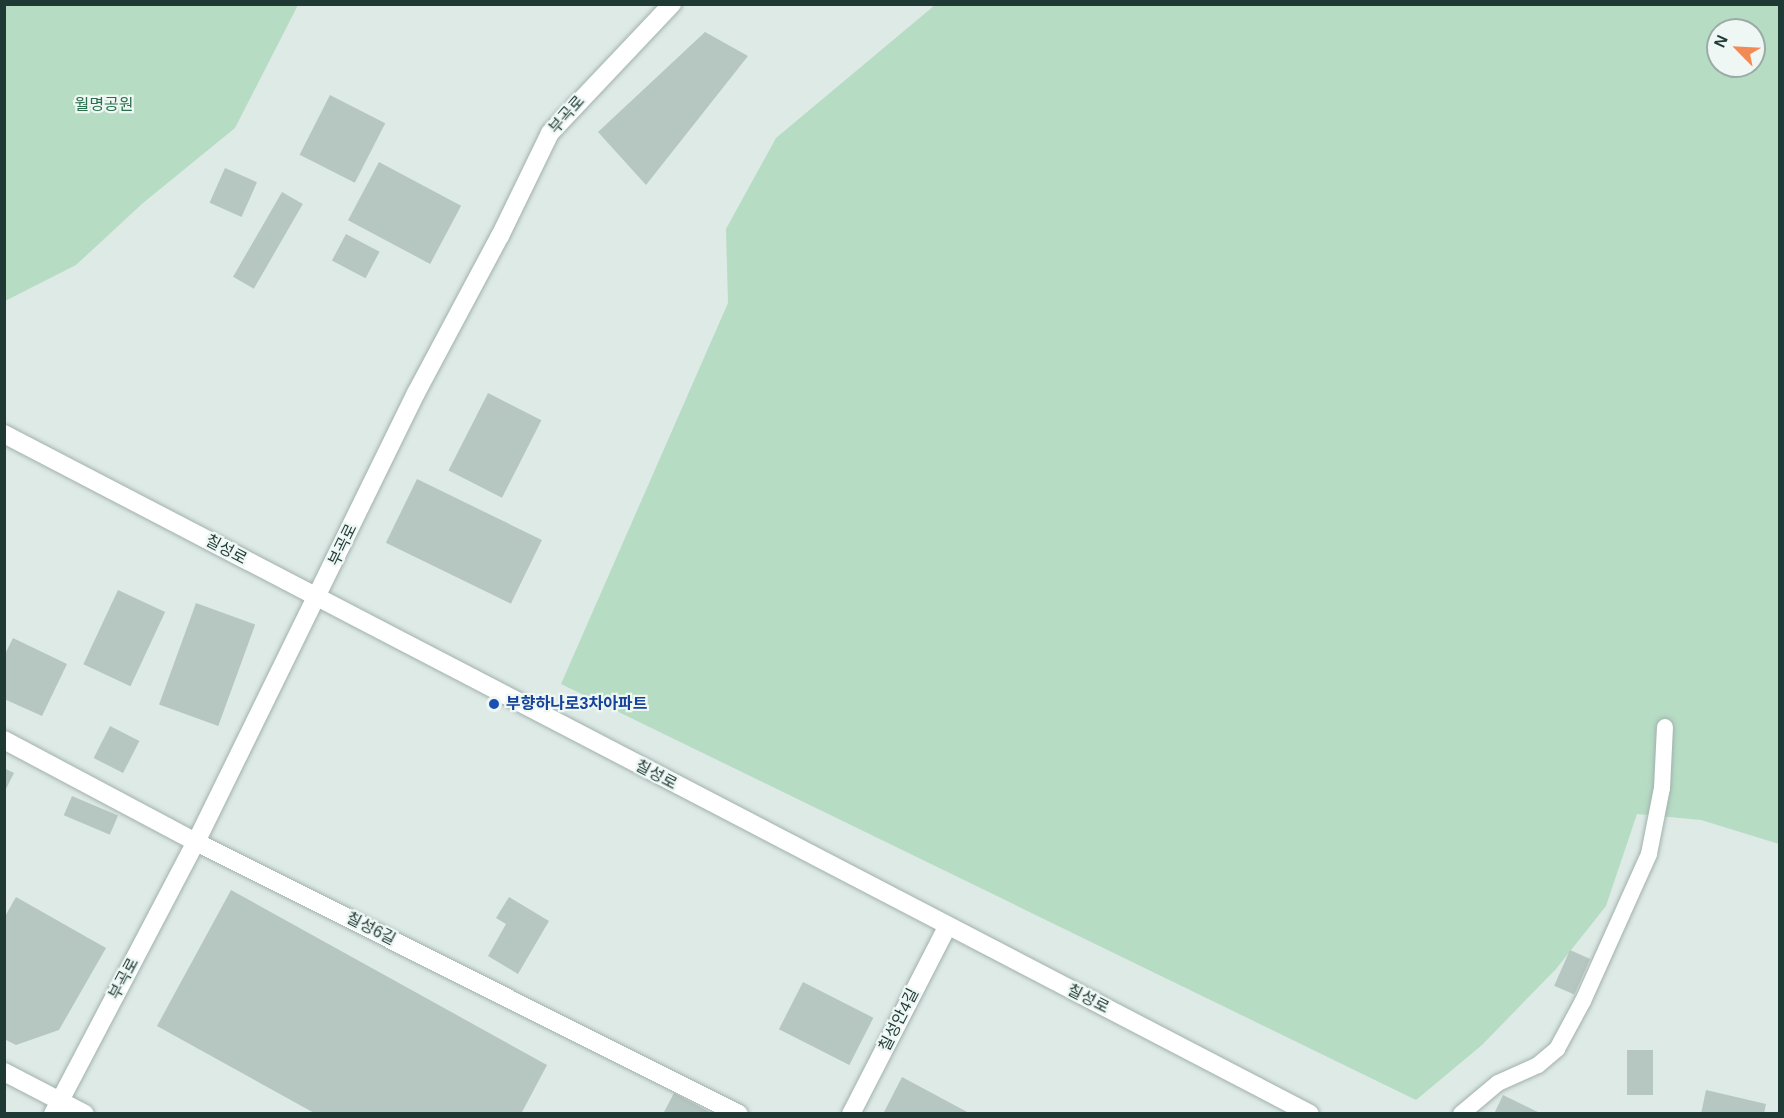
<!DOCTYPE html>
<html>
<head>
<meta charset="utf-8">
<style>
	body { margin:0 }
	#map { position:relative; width:1784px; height:1118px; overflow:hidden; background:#deeae6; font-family:Helvetica,"Noto Sans KR",sans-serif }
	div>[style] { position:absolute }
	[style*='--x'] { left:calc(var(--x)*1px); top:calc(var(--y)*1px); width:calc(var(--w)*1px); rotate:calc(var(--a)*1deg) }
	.green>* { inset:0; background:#b6dcc4 }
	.building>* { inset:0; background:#b6c7c2; transform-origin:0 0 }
	.roads { filter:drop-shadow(0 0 2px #a1b1ad) drop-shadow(0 0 2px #a1b1ad) }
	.lane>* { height:16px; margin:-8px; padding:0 8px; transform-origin:8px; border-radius:8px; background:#fff }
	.street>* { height:18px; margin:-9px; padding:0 9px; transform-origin:9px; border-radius:9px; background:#fff }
	.secondary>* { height:18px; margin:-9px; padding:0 9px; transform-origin:9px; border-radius:9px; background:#fff }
	.dots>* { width:16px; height:16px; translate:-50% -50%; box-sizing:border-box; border:3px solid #eef7f3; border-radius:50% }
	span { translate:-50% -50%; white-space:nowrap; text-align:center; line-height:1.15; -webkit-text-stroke:4.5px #eef7f3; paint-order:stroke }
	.park-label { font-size:16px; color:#2a704c }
	.street-label { font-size:16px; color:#1f3935 }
	.transit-label { font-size:16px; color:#164399; font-weight:700 }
	.left { translate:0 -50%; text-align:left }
	.frame { position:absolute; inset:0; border:6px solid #1f3935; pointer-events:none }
	.north { position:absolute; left:1706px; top:18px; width:60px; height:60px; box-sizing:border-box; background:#eef7f3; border:2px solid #9baba7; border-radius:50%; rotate:294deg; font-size:16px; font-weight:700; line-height:24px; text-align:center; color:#1f3935 }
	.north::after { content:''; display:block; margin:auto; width:21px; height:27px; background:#f38a53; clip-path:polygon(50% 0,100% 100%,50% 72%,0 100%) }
</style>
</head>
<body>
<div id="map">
	<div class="green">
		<div style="clip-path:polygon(5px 4px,298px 5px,235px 128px,143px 203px,76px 265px,5px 301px)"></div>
		<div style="clip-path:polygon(evenodd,935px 5px,1779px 5px,1779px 844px,1701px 820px,1637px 814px,1606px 906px,1556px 969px,1482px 1045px,1416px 1100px,561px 684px,728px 303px,726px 229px,776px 138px,935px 5px,1718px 30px,1754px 30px,1754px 66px,1718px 66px,1718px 30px)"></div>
	</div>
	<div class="building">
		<div style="clip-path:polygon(705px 32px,748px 56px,646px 185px,598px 132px)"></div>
		<div style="left:330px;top:95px;width:62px;height:67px;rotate:27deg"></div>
		<div style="left:379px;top:162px;width:93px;height:66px;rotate:28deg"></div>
		<div style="left:225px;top:168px;width:35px;height:38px;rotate:24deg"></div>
		<div style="left:282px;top:192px;width:24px;height:98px;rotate:30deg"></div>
		<div style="left:346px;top:234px;width:38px;height:30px;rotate:28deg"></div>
		<div style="left:488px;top:393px;width:60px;height:87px;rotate:27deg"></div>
		<div style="left:417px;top:479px;width:139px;height:71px;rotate:26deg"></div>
		<div style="left:118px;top:590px;width:52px;height:82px;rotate:25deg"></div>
		<div style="left:196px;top:603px;width:63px;height:108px;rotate:20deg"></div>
		<div style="clip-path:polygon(13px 638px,67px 664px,42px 716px,4px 699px,4px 656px)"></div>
		<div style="left:110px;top:726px;width:33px;height:36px;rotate:27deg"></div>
		<div style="clip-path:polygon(4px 768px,14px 773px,4px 793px)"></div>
		<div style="left:72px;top:796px;width:50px;height:21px;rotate:23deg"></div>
		<div style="clip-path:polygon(231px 890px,547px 1065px,521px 1114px,316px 1114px,157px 1026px)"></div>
		<div style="clip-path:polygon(16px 897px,106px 948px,59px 1030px,16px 1045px,4px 1039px,4px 918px)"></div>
		<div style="clip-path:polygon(509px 897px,549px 921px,518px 974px,488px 956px,506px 924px,496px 918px)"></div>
		<div style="left:1570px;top:950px;width:22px;height:39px;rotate:24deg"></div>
		<div style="left:803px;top:982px;width:79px;height:53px;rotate:27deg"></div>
		<div style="left:1627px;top:1050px;width:26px;height:45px"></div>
		<div style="clip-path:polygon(902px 1077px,971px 1114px,883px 1114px)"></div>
		<div style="clip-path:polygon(1706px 1090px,1766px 1104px,1764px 1114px,1701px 1114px)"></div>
		<div style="clip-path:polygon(674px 1093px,713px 1114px,663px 1114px)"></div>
		<div style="clip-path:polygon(1503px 1095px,1542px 1114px,1494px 1114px)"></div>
	</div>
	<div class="roads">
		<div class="lane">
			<div style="--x:1461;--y:1114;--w:48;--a:-40"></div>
			<div style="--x:1498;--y:1083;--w:44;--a:-24.2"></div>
			<div style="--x:1538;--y:1065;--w:25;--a:-40"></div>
			<div style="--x:1557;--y:1049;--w:55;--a:-61.6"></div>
			<div style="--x:1583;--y:1001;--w:161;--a:-65.8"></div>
			<div style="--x:1649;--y:854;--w:67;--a:-78.9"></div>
			<div style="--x:1662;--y:788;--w:61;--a:-87.2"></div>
		</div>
		<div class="street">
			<div style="--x:4;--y:740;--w:217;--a:28"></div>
			<div style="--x:196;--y:842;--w:607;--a:26.61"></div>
			<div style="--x:4;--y:1072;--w:91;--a:27.4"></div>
			<div style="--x:851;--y:1114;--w:210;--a:-62.8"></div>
		</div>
		<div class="secondary">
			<div style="--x:4;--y:434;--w:1472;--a:27.5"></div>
			<div style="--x:53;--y:1114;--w:307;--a:-62.3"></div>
			<div style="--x:196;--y:842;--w:500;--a:-63.9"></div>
			<div style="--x:416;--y:393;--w:178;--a:-61.9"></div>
			<div style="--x:500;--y:236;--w:114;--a:-64.1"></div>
			<div style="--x:550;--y:133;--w:178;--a:-46.6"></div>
		</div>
	</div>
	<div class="dots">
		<div style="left:494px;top:704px;background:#1a4fb4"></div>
	</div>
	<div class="park-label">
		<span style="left:104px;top:105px">월명공원</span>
	</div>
	<div class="street-label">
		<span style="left:567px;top:115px;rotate:-49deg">부곡로</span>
		<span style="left:343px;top:545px;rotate:-64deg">부곡로</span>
		<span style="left:226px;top:550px;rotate:28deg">칠성로</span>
		<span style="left:656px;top:775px;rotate:28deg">칠성로</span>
		<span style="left:371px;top:929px;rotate:27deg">칠성6길</span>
		<span style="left:124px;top:979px;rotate:-62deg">부곡로</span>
		<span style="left:1088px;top:999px;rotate:27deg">칠성로</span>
		<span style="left:899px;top:1020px;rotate:-63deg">칠성안4길</span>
	</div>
	<div class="transit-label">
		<span class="left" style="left:506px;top:704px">부향하나로3차아파트</span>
	</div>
	<div class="frame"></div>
	<div class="north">N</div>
</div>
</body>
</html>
